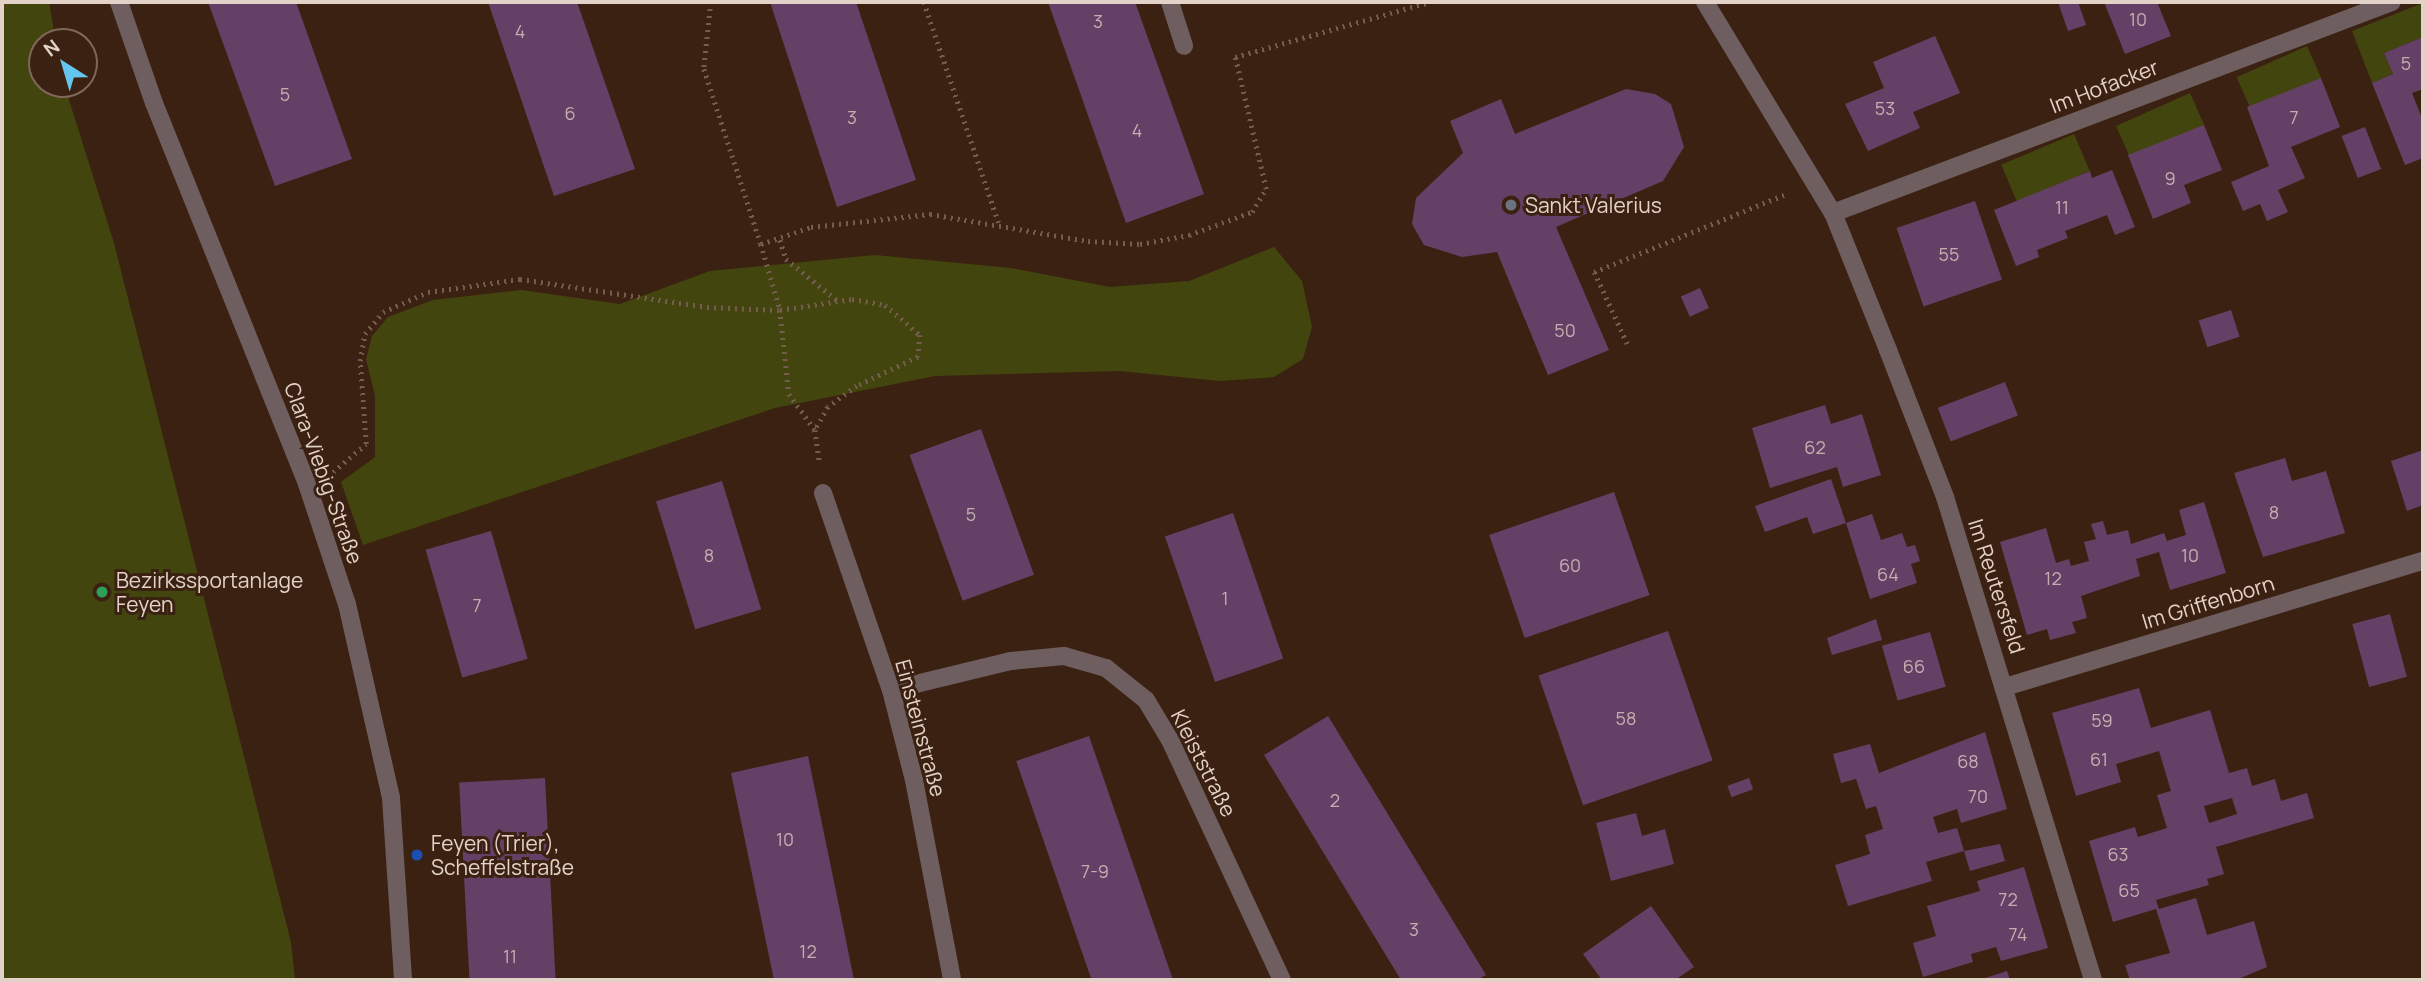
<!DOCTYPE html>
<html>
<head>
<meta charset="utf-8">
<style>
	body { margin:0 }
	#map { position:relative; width:2425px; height:982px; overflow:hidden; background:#3b2111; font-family:Manrope,sans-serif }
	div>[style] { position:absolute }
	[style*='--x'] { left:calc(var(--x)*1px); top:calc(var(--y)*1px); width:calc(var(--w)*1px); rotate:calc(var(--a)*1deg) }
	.green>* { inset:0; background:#43450e; transform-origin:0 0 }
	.building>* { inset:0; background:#654066; transform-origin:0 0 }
	.path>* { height:4.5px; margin-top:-2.25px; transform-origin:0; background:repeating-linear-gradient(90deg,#745d4f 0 2px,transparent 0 7px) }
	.minor>* { height:18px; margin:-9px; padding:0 9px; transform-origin:9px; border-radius:9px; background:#6f5e5f }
	.dots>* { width:19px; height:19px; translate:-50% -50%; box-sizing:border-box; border:4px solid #3b2111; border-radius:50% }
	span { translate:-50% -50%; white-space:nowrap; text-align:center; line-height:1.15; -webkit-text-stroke:6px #3b2111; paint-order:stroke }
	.number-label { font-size:18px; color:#c4aeb0 }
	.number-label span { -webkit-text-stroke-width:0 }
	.street-label { font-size:21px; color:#e3d2c8 }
	.poi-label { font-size:21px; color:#e3d2c8 }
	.left { translate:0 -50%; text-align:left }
	.frame { position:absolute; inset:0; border:4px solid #e3d2c8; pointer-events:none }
	.north { position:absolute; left:28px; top:28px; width:70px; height:70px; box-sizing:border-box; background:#3b2111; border:2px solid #7e685a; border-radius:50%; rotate:323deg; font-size:19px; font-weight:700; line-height:28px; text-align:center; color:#e3d2c8 }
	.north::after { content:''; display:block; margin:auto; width:24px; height:32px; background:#64c5ee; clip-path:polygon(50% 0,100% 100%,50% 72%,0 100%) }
</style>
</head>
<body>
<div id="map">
	<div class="green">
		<div style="clip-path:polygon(2px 2px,49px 2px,56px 42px,42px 42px,42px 84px,64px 84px,114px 243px,291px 942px,295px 980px,2px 980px)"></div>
		<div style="clip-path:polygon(2423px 3px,2423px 37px,2384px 53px,2393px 74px,2372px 83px,2352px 31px)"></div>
		<div style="left:2307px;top:46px;width:35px;height:77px;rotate:66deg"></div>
		<div style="left:2190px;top:93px;width:35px;height:81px;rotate:66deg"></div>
		<div style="left:2074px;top:134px;width:40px;height:79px;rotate:67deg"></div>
		<div style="clip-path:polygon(1274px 247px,1302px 281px,1312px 327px,1303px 359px,1274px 377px,1220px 381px,1119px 371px,935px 376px,775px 408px,363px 545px,341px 482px,375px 457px,375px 396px,366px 359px,372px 336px,388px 317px,433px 300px,521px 290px,620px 304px,710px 271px,875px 255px,1011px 268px,1110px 287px,1189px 281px)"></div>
	</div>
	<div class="building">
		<div style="clip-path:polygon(208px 2px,296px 2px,352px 159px,275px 186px)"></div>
		<div style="clip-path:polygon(488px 2px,577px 2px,635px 169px,554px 196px)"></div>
		<div style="clip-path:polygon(770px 2px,856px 2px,916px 180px,837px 207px)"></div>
		<div style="clip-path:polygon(1048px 2px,1135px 2px,1204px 194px,1126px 223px)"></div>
		<div style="clip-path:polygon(2058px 2px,2078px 2px,2086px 25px,2068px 31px)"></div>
		<div style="clip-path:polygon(2104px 2px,2157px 2px,2171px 36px,2125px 54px)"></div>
		<div style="clip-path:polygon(1935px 36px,1960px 93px,1913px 112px,1920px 128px,1868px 151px,1845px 104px,1884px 88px,1873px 62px)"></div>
		<div style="clip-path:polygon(2423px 37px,2423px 89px,2412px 93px,2423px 121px,2423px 158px,2405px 165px,2372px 83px,2393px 74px,2384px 53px)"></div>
		<div style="clip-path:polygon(2321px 78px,2340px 127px,2291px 147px,2305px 178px,2278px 190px,2288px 212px,2267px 221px,2260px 204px,2243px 211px,2231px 182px,2269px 166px,2247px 107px)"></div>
		<div style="clip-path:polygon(1626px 89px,1655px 94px,1671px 104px,1684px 147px,1663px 181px,1556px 227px,1609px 350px,1548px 375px,1497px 252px,1462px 257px,1424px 245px,1412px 224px,1416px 198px,1463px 153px,1450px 121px,1501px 99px,1515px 134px)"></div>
		<div style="clip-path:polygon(2204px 125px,2222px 170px,2184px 185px,2191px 203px,2153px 219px,2128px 155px)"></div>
		<div style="left:2365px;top:127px;width:45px;height:25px;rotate:69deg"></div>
		<div style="clip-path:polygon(2112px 170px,2135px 227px,2115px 235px,2107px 215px,2065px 231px,2068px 238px,2037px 250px,2039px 257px,2016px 266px,1994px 210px,2090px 171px,2092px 178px)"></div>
		<div style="left:1975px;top:201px;width:83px;height:83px;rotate:71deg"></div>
		<div style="left:1700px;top:288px;width:22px;height:21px;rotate:66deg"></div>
		<div style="left:2231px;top:310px;width:28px;height:34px;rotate:72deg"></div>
		<div style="left:2005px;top:382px;width:36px;height:72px;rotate:69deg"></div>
		<div style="clip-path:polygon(1825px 405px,1831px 424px,1862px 414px,1881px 475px,1843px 487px,1837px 467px,1770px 488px,1752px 428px)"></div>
		<div style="left:981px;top:429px;width:155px;height:76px;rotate:70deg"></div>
		<div style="clip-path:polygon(2423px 450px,2423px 505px,2407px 511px,2391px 461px)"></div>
		<div style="clip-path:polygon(2285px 458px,2292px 481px,2326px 471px,2345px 533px,2263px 557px,2234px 473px)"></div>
		<div style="clip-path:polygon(1831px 479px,1846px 523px,1813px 534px,1807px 517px,1765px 532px,1755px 506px)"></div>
		<div style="left:722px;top:481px;width:134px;height:69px;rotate:73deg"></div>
		<div style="left:1614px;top:492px;width:109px;height:132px;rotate:71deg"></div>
		<div style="clip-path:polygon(2204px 502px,2226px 573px,2170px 590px,2159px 552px,2136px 559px,2140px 576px,2081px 596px,2087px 618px,2072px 622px,2076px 633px,2050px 640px,2047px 629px,2027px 635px,2000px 542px,2046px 528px,2056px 563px,2069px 559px,2071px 566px,2089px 561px,2084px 542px,2096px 539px,2091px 524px,2103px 521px,2107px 535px,2128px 530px,2131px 544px,2164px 533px,2167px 541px,2186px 535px,2179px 510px)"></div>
		<div style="left:1233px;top:513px;width:154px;height:72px;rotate:71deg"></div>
		<div style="clip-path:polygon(1872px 514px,1881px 540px,1902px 533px,1907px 547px,1915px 545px,1920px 561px,1911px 564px,1917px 583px,1870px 599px,1846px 523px)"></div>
		<div style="left:491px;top:531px;width:133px;height:68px;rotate:74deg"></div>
		<div style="left:2390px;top:614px;width:65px;height:39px;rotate:75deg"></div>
		<div style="clip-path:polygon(1876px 619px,1882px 640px,1832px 655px,1827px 638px)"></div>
		<div style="left:1668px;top:631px;width:137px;height:137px;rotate:71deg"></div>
		<div style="left:1930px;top:632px;width:57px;height:50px;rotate:74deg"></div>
		<div style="clip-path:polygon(evenodd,2139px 688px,2151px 728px,2210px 710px,2229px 773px,2247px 768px,2252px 786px,2275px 779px,2281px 801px,2307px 793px,2314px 818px,2216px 847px,2224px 874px,2207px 879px,2209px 885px,2156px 900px,2159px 909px,2196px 898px,2207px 935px,2254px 921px,2267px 967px,2236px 980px,2130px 980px,2125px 965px,2170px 953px,2156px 909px,2113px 922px,2089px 841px,2135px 827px,2138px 837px,2167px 828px,2157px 795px,2171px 791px,2159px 751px,2116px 764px,2121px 782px,2076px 796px,2052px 713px,2139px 688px,2232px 798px,2237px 814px,2209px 823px,2204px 806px,2232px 798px)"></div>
		<div style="clip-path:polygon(1328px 716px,1486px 975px,1477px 980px,1401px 980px,1264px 755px)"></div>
		<div style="clip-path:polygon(1985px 732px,2007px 809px,1961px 823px,1957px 809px,1933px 817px,1938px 833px,1957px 828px,1964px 851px,1926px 862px,1932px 881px,1848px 906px,1835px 865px,1870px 854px,1865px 835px,1883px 829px,1876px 806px,1866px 809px,1856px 779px,1841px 783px,1833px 754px,1870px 744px,1879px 773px)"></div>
		<div style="left:1089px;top:736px;width:258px;height:77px;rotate:71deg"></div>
		<div style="clip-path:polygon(808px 756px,839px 906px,854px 980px,774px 980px,731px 773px)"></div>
		<div style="left:545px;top:778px;width:202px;height:86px;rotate:87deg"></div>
		<div style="left:1749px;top:778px;width:12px;height:23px;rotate:70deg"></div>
		<div style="clip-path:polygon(1636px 813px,1642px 836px,1665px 829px,1674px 864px,1611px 881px,1596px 823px)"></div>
		<div style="clip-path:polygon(2000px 844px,2005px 861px,1970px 871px,1964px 851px)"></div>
		<div style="clip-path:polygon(2024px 867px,2048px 948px,2001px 961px,1996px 947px,1971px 954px,1973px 962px,1923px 977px,1913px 943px,1936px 936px,1927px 906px,1980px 891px,1977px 881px)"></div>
		<div style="clip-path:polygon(1651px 906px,1694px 967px,1675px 980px,1602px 980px,1583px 954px)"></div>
		<div style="clip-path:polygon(2007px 971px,2010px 980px,1979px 980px)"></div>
	</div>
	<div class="path">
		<div style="--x:711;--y:2;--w:67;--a:96"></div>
		<div style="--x:704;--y:69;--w:184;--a:72"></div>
		<div style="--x:761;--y:244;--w:53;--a:-18.8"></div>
		<div style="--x:811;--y:227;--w:120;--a:-6.2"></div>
		<div style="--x:930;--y:214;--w:160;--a:9.7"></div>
		<div style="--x:1088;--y:241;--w:52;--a:3.3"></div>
		<div style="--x:1140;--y:244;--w:50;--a:-10.4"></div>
		<div style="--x:1189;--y:235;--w:67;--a:-20.1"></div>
		<div style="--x:1252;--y:212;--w:27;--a:-59"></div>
		<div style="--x:1266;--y:189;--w:136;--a:-103.2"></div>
		<div style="--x:1235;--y:57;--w:202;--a:-15.8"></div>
		<div style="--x:924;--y:2;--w:233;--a:71.3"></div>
		<div style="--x:780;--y:240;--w:20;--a:72"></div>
		<div style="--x:786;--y:259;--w:67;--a:38.9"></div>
		<div style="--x:761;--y:244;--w:69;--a:73.9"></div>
		<div style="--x:780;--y:310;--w:84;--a:83.9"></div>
		<div style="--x:789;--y:394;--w:44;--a:54.2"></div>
		<div style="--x:1627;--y:344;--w:79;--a:-114.6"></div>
		<div style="--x:1594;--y:272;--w:207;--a:-22.1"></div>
		<div style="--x:333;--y:472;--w:43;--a:-40.3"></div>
		<div style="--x:366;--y:444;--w:83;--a:-94.1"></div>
		<div style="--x:360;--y:361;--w:27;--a:-80"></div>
		<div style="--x:365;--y:334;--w:28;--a:-51"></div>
		<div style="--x:383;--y:312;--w:49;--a:-24"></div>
		<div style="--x:428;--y:292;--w:93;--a:-8"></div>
		<div style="--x:520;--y:279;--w:189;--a:8.5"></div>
		<div style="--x:707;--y:307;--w:73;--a:2.4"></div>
		<div style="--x:780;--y:310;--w:73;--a:-8.7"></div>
		<div style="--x:852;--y:299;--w:34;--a:10"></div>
		<div style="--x:885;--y:305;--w:46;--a:40.6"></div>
		<div style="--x:920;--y:335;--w:22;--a:95"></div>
		<div style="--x:918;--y:357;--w:68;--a:154.6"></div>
		<div style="--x:857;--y:386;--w:36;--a:144"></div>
		<div style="--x:828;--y:407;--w:26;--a:119"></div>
		<div style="--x:815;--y:430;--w:34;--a:82"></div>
	</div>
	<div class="minor">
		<div style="--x:119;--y:2;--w:107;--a:70.9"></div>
		<div style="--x:154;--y:103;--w:411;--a:68.1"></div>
		<div style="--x:307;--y:484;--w:126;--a:71.6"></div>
		<div style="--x:347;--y:604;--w:199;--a:77.2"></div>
		<div style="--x:391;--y:798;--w:182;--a:86.2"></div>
		<div style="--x:1170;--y:2;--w:46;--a:72.3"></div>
		<div style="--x:1705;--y:2;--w:247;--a:58.8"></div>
		<div style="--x:1833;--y:213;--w:148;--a:68.1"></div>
		<div style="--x:1888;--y:350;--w:158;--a:68.8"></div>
		<div style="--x:1945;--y:497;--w:505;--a:72.96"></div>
		<div style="--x:1833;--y:213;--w:597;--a:-20.68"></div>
		<div style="--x:823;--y:493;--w:208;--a:71"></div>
		<div style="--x:891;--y:690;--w:93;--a:75.7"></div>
		<div style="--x:914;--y:780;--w:204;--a:79.2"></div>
		<div style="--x:2005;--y:687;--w:437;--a:-16.8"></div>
		<div style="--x:891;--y:690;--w:123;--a:-13.6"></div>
		<div style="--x:1011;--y:661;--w:53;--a:-5.4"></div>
		<div style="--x:1064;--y:656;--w:44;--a:15.9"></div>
		<div style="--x:1106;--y:668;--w:51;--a:38.7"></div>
		<div style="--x:1146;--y:700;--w:47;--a:59"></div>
		<div style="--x:1170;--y:740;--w:265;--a:65"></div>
	</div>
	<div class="dots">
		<div style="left:1511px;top:205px;background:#6b7280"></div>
		<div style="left:102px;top:592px;background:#2e9e5b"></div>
		<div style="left:417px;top:855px;background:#1a4fb4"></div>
	</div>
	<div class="number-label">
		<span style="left:2138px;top:19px">10</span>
		<span style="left:1098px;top:21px">3</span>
		<span style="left:520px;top:31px">4</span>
		<span style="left:2406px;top:63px">5</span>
		<span style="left:285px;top:94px">5</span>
		<span style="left:1885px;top:108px">53</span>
		<span style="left:570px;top:113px">6</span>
		<span style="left:852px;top:117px">3</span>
		<span style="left:2294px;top:117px">7</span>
		<span style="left:1137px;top:130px">4</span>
		<span style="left:2170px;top:178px">9</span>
		<span style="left:2062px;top:207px">11</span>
		<span style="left:1949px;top:254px">55</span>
		<span style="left:1565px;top:330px">50</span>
		<span style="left:1815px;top:447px">62</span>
		<span style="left:2274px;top:512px">8</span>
		<span style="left:971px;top:514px">5</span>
		<span style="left:709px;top:555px">8</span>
		<span style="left:2190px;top:555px">10</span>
		<span style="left:1570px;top:565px">60</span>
		<span style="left:1888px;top:574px">64</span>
		<span style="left:2053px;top:578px">12</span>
		<span style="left:1225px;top:598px">1</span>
		<span style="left:477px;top:605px">7</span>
		<span style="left:1914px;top:666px">66</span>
		<span style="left:1626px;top:718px">58</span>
		<span style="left:2102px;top:720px">59</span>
		<span style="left:2099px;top:759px">61</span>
		<span style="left:1968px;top:761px">68</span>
		<span style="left:1978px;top:796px">70</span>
		<span style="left:1335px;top:800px">2</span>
		<span style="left:785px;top:839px">10</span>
		<span style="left:2118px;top:854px">63</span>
		<span style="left:1095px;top:871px">7-9</span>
		<span style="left:2129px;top:890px">65</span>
		<span style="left:2008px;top:899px">72</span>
		<span style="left:1414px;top:929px">3</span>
		<span style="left:2018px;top:934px">74</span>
		<span style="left:808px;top:951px">12</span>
		<span style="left:510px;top:956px">11</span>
	</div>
	<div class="street-label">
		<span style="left:2104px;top:86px;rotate:-21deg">Im Hofacker</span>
		<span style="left:324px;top:473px;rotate:70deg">Clara-Viebig-Straße</span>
		<span style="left:1997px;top:586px;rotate:72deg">Im Reutersfeld</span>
		<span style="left:2208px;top:602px;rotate:-17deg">Im Griffenborn</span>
		<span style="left:921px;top:728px;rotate:75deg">Einsteinstraße</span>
		<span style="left:1204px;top:763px;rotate:63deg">Kleiststraße</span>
	</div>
	<div class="poi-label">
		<span class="left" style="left:1525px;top:205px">Sankt Valerius</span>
		<span class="left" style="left:116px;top:592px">Bezirkssportanlage<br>Feyen</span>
		<span class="left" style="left:431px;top:855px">Feyen (Trier),<br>Scheffelstraße</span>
	</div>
	<div class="frame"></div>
	<div class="north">N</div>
</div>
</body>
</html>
